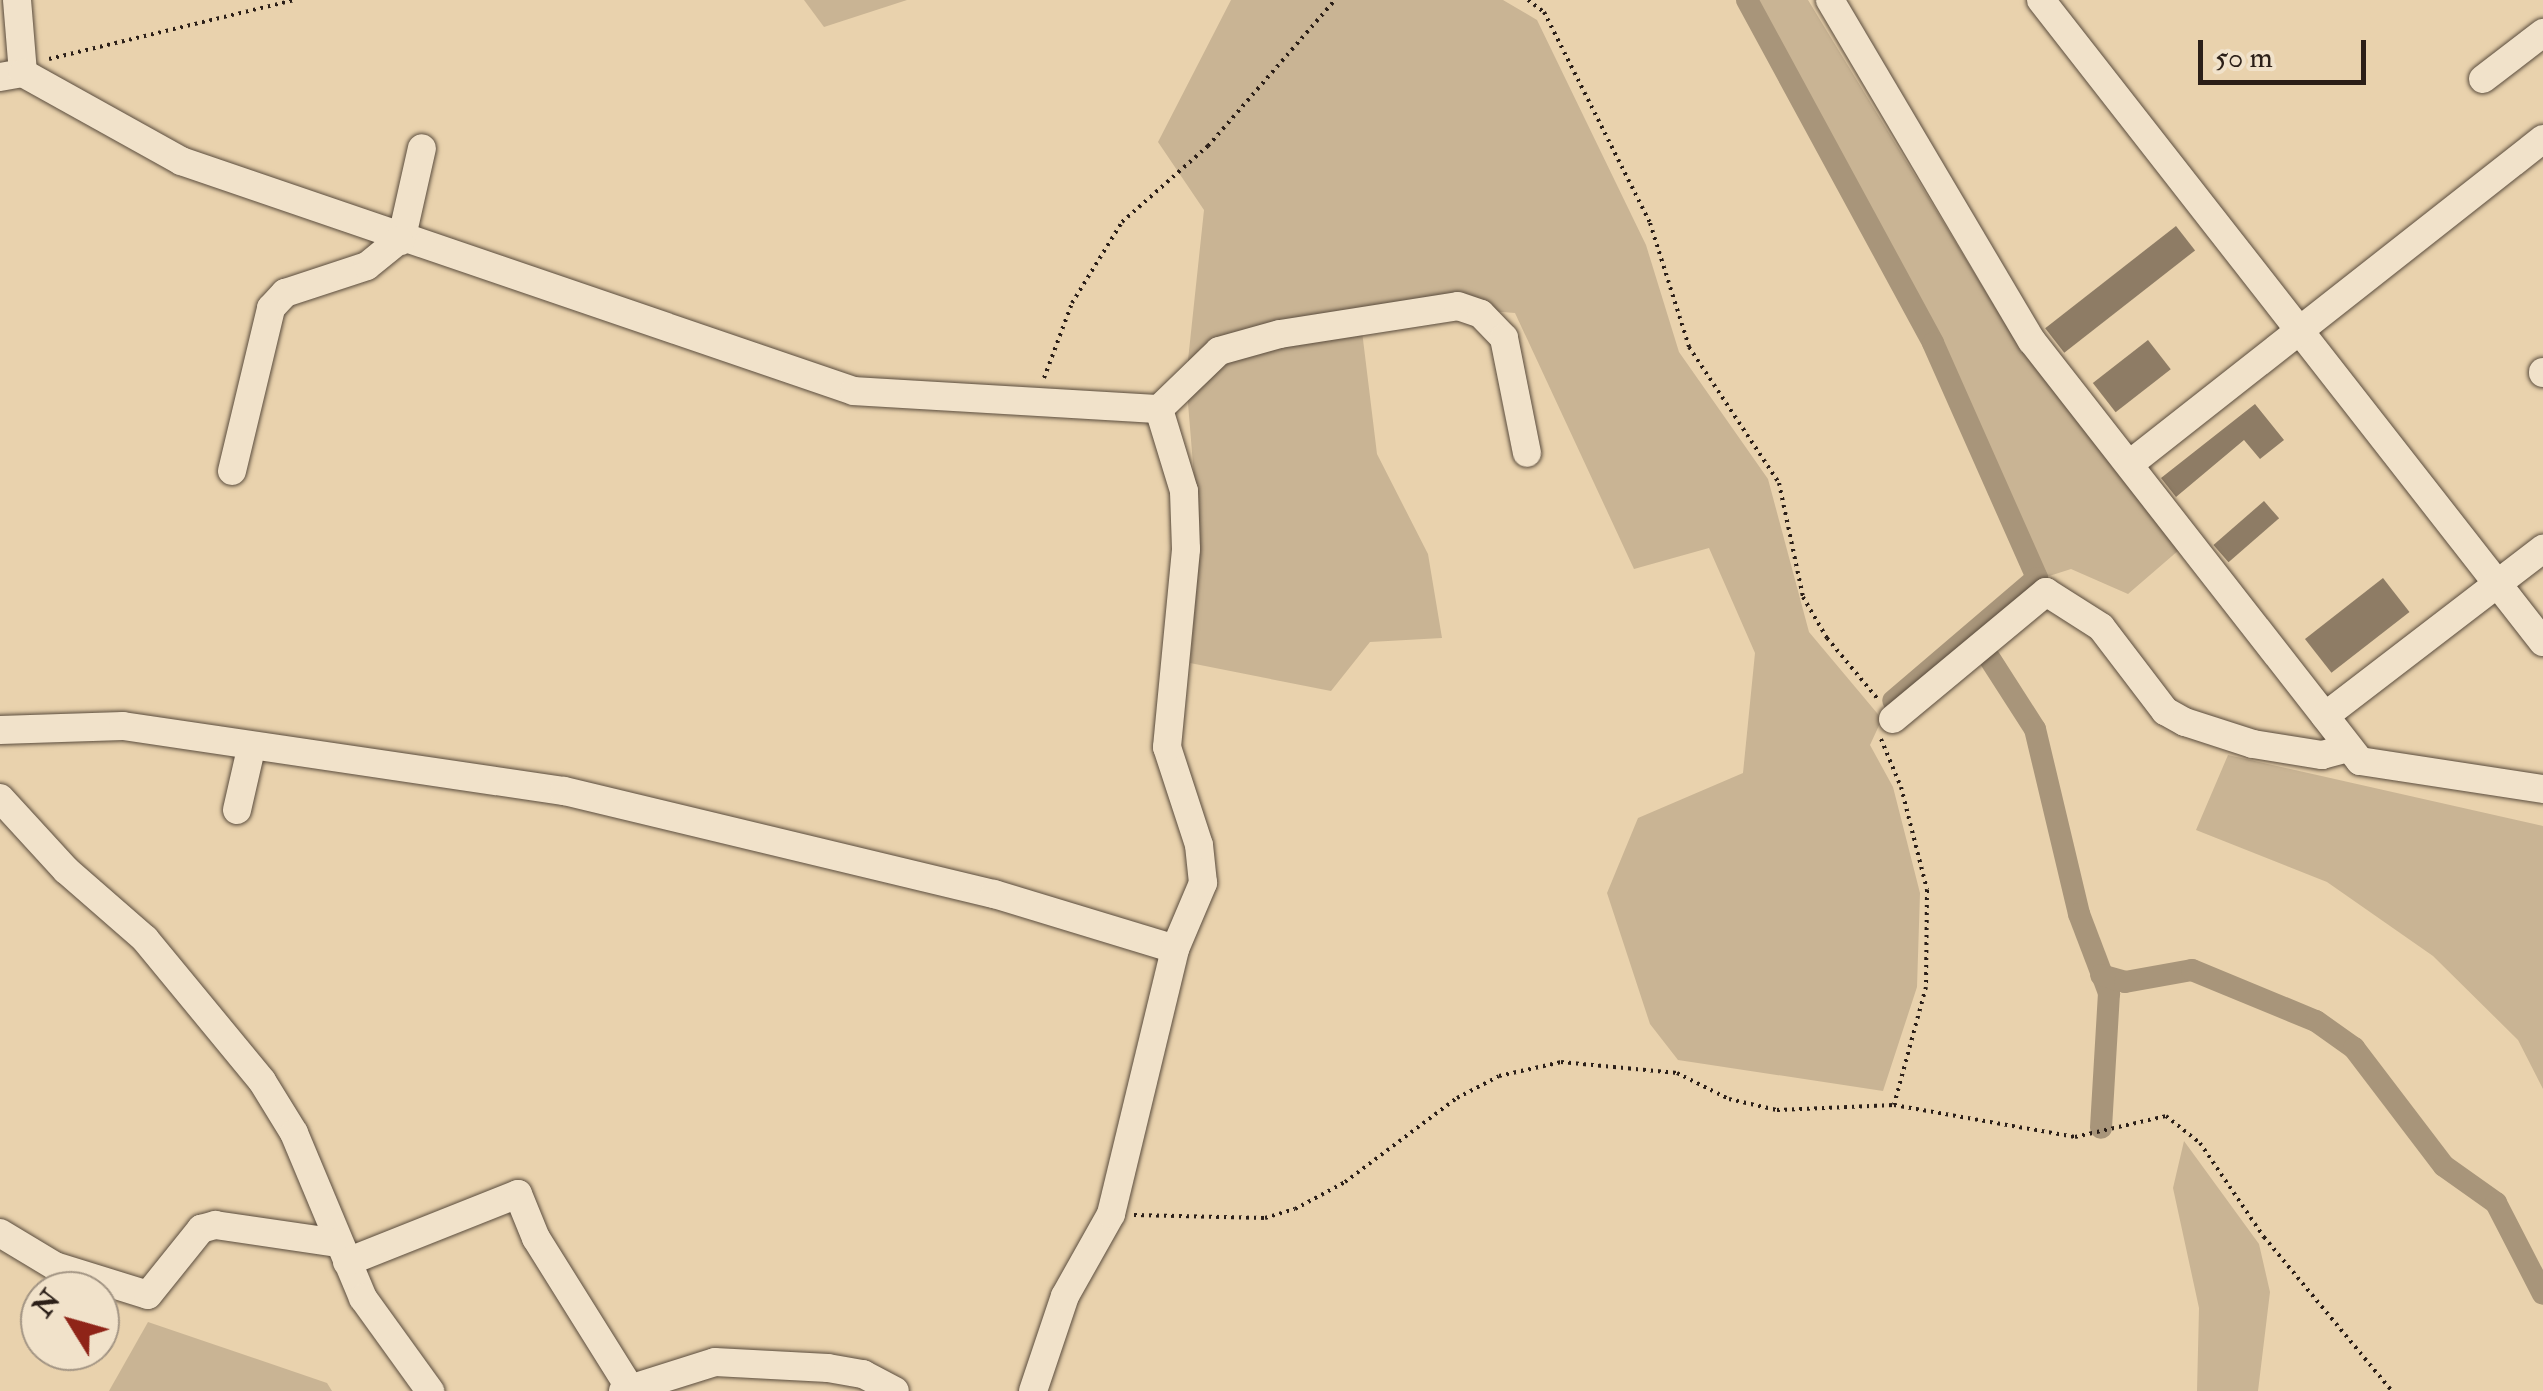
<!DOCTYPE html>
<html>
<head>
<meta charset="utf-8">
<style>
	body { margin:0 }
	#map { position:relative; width:2543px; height:1391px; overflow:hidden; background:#e9d2ad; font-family:"IM FELL Double Pica",serif }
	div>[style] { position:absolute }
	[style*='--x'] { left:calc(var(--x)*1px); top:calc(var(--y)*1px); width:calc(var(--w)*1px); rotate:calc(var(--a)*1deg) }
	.green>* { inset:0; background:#c9b494 }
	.canal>* { height:22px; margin:-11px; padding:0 11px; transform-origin:11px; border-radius:11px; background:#a8957a }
	.building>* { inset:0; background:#8e7c65; transform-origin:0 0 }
	.path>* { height:4px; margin-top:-2px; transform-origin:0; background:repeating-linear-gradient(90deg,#2b1f18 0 2.5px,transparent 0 7.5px) }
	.roads { filter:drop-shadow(0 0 2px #5a4c3d) drop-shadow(0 0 2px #5a4c3d) }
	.minor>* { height:28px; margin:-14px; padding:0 14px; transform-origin:14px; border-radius:14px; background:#f1e2ca }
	span { translate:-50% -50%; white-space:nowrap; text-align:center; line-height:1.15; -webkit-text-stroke:9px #f1e2ca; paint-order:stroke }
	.north { position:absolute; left:20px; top:1271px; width:100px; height:100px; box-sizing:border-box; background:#f1e2ca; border:2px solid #a29483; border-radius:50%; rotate:307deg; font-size:28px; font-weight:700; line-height:40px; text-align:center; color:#2b1f18 }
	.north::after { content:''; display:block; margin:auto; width:35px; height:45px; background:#8f2418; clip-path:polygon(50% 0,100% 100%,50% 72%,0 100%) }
	.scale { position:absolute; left:2198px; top:40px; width:168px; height:45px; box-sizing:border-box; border:5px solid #2b1f18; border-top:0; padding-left:12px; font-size:30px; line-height:35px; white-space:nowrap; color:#2b1f18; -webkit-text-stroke:8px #f1e2ca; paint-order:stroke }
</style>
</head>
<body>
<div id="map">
	<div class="green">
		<div style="clip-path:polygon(804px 0,907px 0,824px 27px)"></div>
		<div style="clip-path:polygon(1231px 0,1503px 0,1537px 20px,1646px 245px,1679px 352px,1768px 479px,1809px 632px,1882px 719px,1870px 745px,1893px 787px,1920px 893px,1917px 987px,1883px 1091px,1678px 1060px,1650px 1024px,1607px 893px,1638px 818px,1743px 773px,1755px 653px,1709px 548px,1634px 569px,1515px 313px,1477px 310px,1361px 323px,1377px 454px,1428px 554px,1442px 638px,1370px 642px,1331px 691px,1190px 663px,1200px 549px,1186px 379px,1204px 210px,1158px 142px)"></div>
		<div style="clip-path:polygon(1756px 0,1808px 0,2020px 348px,2179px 550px,2128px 594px,2071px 569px,2043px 578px,1939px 340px)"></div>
		<div style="clip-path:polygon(2228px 755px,2543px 826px,2543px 1089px,2518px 1040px,2433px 956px,2327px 882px,2196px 830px)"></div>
		<div style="clip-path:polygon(2184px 1141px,2259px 1244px,2270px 1292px,2258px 1391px,2197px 1391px,2199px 1308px,2173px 1188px)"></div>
		<div style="clip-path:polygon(148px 1322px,327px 1383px,332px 1391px,109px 1391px)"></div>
	</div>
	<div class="canal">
		<div style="--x:1747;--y:0;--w:390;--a:61.5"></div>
		<div style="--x:1933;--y:343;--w:257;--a:66.1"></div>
		<div style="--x:2037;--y:578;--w:189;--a:139.5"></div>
		<div style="--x:1990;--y:659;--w:83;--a:57.3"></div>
		<div style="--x:2035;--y:729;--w:190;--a:76.6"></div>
		<div style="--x:2079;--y:914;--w:85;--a:69.2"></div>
		<div style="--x:2109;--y:993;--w:135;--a:93.4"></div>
		<div style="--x:2101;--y:975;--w:25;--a:16"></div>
		<div style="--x:2125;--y:982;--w:68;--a:-10.2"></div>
		<div style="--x:2192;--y:970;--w:134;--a:22.4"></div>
		<div style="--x:2316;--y:1021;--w:47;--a:35.4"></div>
		<div style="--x:2354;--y:1048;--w:148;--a:52.7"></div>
		<div style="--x:2444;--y:1166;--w:64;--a:35.4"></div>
		<div style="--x:2496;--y:1203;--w:102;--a:62.7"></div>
	</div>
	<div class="building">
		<div style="left:2176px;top:226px;width:31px;height:166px;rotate:52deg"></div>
		<div style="left:2148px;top:340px;width:37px;height:70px;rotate:52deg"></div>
		<div style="clip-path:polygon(2255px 404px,2284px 440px,2260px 459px,2244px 440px,2176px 497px,2161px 478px)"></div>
		<div style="left:2264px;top:501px;width:23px;height:67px;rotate:49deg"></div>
		<div style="left:2383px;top:578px;width:43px;height:99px;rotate:52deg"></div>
	</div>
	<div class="path">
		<div style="--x:1528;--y:0;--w:20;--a:37"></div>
		<div style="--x:1544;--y:12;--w:236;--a:63.3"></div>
		<div style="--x:1650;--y:223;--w:130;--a:72.5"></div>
		<div style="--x:1689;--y:347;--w:163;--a:56.5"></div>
		<div style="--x:1779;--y:483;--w:116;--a:78.1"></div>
		<div style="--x:1803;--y:597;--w:48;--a:59.7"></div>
		<div style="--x:1827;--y:638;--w:78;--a:50.2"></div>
		<div style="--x:49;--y:59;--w:252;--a:-13.5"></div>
		<div style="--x:1044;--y:378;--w:80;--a:-69.5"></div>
		<div style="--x:1072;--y:303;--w:95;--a:-58.3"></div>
		<div style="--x:1122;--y:222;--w:115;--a:-41.5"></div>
		<div style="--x:1208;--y:146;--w:194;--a:-49"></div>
		<div style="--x:1881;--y:739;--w:52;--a:67.4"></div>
		<div style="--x:1901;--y:787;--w:106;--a:75.8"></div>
		<div style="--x:1927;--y:890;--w:97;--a:90.6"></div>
		<div style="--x:1926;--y:987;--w:122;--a:105.2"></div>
		<div style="--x:1134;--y:1215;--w:131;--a:1.3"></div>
		<div style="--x:1265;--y:1218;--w:31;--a:-17"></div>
		<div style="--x:1295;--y:1209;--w:57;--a:-28.4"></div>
		<div style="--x:1345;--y:1182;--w:140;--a:-36.9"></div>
		<div style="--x:1457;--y:1098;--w:47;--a:-27.6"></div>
		<div style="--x:1499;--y:1076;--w:64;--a:-12.7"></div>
		<div style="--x:1561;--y:1062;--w:117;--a:5.4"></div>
		<div style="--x:1677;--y:1073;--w:58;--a:26.6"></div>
		<div style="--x:1729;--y:1099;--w:49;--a:12.9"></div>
		<div style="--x:1777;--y:1110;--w:117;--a:-2.4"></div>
		<div style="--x:1894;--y:1105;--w:184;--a:10"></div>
		<div style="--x:2075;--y:1137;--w:93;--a:-13"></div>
		<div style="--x:2166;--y:1116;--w:43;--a:38.5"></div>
		<div style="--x:2200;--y:1143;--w:114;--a:55.8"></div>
		<div style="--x:2264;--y:1237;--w:200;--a:50.3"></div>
	</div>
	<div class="roads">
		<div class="minor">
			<div style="--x:17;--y:0;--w:73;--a:85.3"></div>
			<div style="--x:1830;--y:0;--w:396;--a:59.4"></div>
			<div style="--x:2032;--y:341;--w:533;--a:52.01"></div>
			<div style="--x:2360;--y:761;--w:185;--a:8.7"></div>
			<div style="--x:2041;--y:0;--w:815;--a:51.98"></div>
			<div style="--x:0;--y:77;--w:23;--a:-10"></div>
			<div style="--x:23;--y:73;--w:181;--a:29.1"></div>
			<div style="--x:181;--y:161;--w:711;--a:18.87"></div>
			<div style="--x:854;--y:391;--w:306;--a:3.4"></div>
			<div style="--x:1159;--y:409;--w:83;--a:-44"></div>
			<div style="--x:1219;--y:351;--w:63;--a:-15.6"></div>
			<div style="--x:1280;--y:334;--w:180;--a:-8.9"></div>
			<div style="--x:1458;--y:306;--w:24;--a:19"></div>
			<div style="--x:1481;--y:314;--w:33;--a:46"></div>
			<div style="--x:1504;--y:338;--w:117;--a:78.7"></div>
			<div style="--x:2483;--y:79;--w:76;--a:-37.5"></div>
			<div style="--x:401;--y:241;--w:95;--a:-77.3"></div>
			<div style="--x:2543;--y:372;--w:1;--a:90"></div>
			<div style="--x:2131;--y:463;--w:524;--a:-38.18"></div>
			<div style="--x:232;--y:471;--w:168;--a:-76.5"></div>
			<div style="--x:271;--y:308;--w:21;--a:-47"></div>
			<div style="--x:285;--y:293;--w:86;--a:-18.2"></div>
			<div style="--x:367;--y:266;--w:41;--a:-39.1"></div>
			<div style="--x:2325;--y:716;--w:275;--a:-37.5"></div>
			<div style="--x:1893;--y:719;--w:199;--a:-39.7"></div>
			<div style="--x:2046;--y:592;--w:65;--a:32.5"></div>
			<div style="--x:2101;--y:627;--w:106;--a:52.7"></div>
			<div style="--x:2165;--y:711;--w:23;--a:29"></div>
			<div style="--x:2185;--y:722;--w:71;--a:17.9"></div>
			<div style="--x:2253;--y:744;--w:70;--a:9.1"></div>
			<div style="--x:2322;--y:755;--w:28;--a:-15"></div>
			<div style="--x:0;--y:730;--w:123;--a:-1.9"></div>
			<div style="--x:123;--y:726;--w:446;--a:8.4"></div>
			<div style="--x:564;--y:791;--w:442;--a:13.5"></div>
			<div style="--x:994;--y:894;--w:189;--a:16.9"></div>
			<div style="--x:0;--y:798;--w:98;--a:47.5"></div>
			<div style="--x:66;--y:870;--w:105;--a:41.1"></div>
			<div style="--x:145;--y:939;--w:184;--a:50.5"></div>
			<div style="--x:262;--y:1081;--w:61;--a:58.4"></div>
			<div style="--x:294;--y:1133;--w:179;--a:67.3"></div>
			<div style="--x:363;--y:1298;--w:115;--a:54.2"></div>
			<div style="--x:237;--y:810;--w:63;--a:-77.1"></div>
			<div style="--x:0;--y:1233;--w:64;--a:31"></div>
			<div style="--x:55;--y:1266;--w:97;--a:17.3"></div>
			<div style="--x:148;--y:1295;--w:85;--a:-51.2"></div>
			<div style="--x:201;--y:1229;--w:15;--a:-16"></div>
			<div style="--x:215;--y:1225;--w:125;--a:8.3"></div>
			<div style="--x:347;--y:1262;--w:184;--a:-21.7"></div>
			<div style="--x:518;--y:1194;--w:48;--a:67.8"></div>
			<div style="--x:536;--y:1238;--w:176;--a:58"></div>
			<div style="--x:623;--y:1391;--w:96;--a:-17.5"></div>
			<div style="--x:715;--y:1362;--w:113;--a:3"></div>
			<div style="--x:828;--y:1368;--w:36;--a:10"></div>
			<div style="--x:863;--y:1374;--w:36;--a:28"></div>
			<div style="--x:1033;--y:1391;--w:100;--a:-71.4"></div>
			<div style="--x:1065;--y:1296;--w:94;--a:-60.7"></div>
			<div style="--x:1111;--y:1214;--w:273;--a:-76.4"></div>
			<div style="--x:1175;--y:949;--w:72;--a:-67"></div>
			<div style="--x:1203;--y:883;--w:38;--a:-96"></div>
			<div style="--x:1199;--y:845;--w:103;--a:-108.1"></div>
			<div style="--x:1167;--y:747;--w:199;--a:-84.5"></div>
			<div style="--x:1186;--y:549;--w:58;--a:-92"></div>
			<div style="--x:1184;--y:491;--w:86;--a:-107"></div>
		</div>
	</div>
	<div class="north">N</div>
	<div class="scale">50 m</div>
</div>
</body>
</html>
